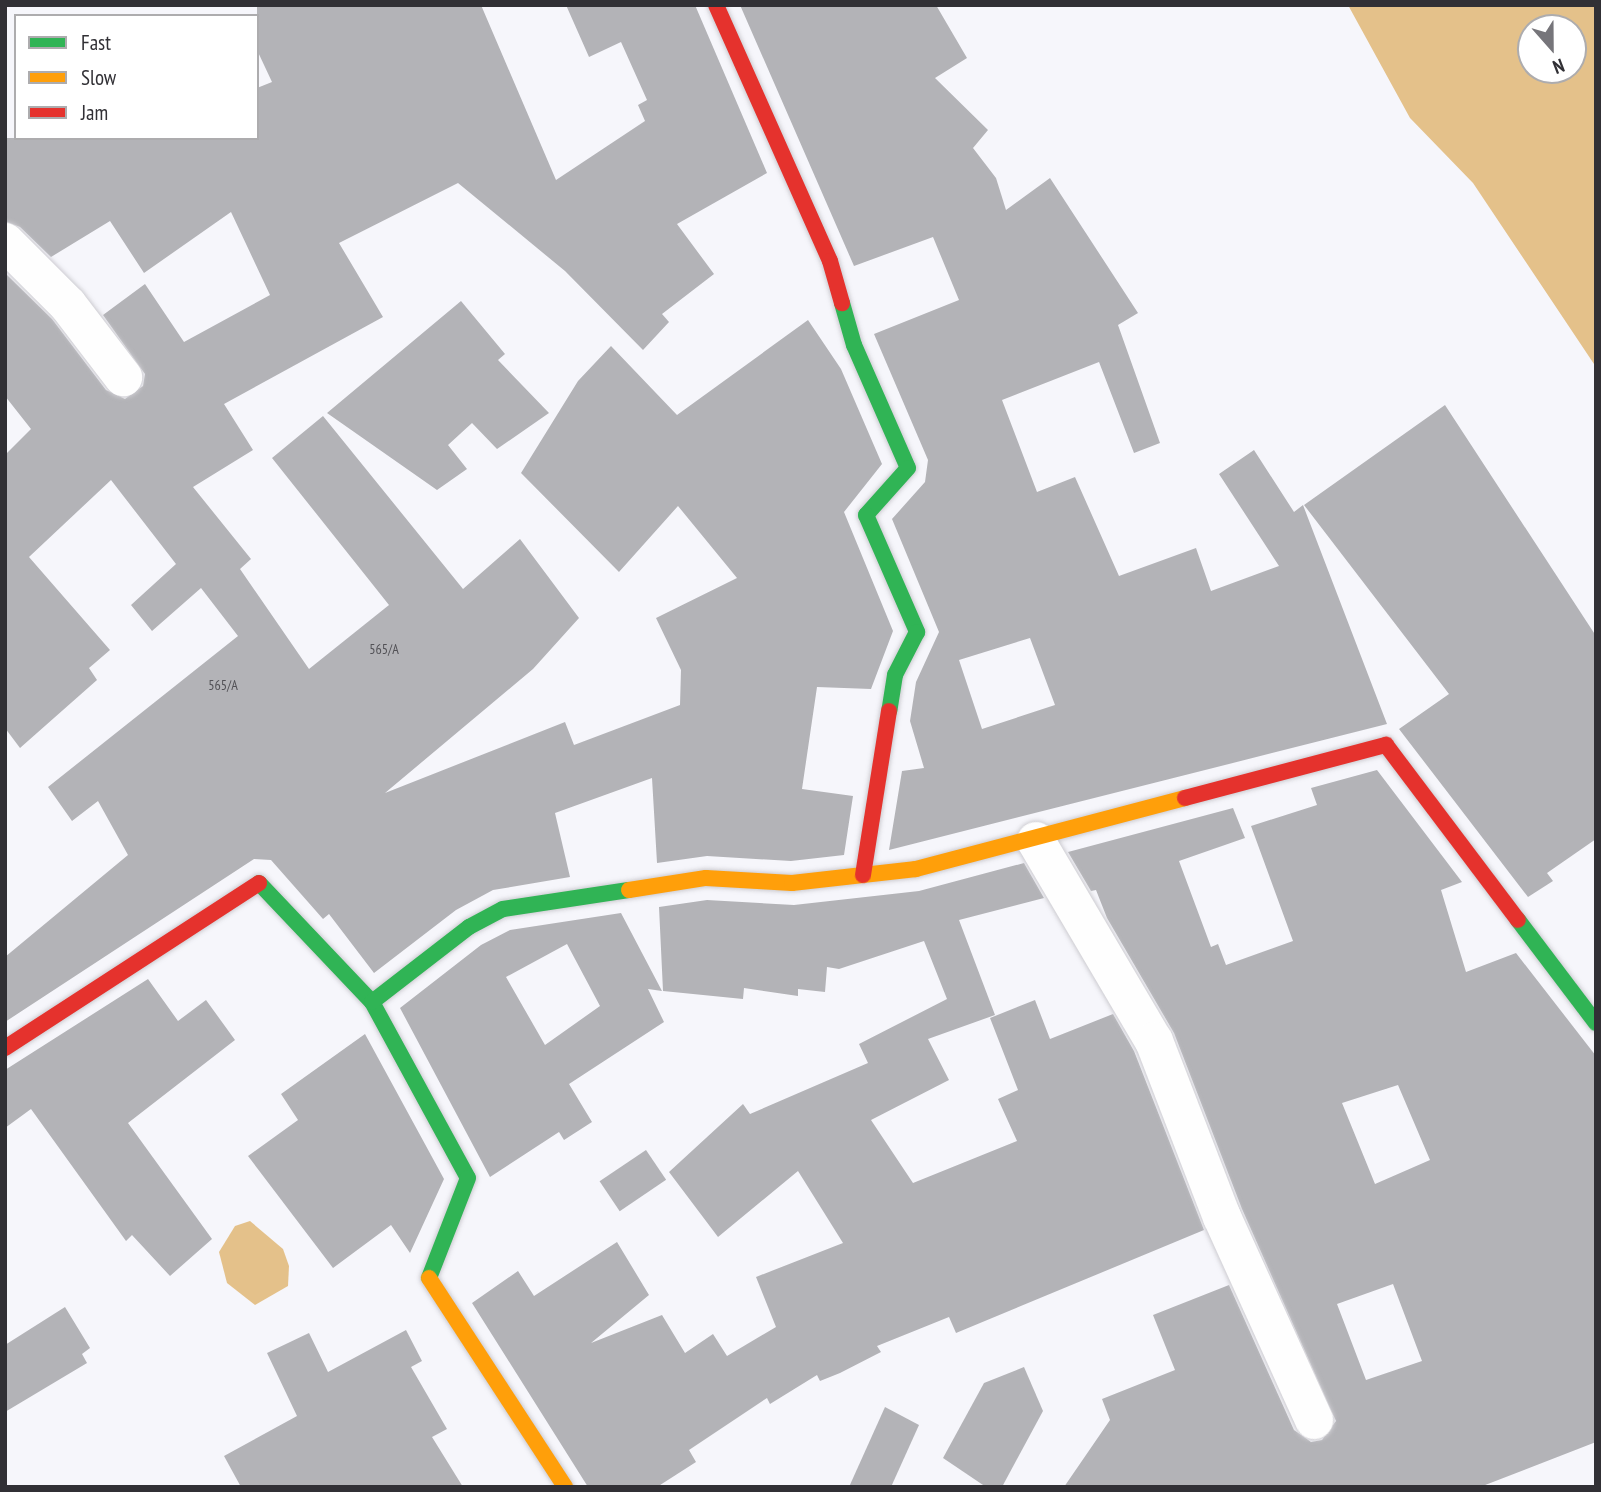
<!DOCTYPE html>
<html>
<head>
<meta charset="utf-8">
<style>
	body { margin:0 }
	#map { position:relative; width:1601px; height:1492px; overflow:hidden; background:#f6f6fb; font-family:"PT Sans Narrow",sans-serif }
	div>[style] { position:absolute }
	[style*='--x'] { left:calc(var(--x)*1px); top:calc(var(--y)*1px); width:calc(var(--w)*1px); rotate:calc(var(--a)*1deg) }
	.water>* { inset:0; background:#e4c18a }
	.building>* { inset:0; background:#b3b3b7; transform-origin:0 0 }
	.roads { filter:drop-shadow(0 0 2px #cdccd1) drop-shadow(0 0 2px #cdccd1) }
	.street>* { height:38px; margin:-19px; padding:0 19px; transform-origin:19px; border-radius:19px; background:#fefefe }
	.fast>* { height:16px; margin:-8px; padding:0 8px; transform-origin:8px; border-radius:8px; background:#30b455 }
	.slow>* { height:16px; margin:-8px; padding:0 8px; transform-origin:8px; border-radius:8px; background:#ff9f0a }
	.jam>* { height:16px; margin:-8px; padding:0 8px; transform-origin:8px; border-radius:8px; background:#e5322d }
	span { translate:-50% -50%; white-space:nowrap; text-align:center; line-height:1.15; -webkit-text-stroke:7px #fff; paint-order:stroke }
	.number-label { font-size:14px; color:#525156 }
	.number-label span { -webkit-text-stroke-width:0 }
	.frame { position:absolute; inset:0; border:7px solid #313035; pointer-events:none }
	.legend { position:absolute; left:14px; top:14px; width:245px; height:126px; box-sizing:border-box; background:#fff; border:2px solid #adacae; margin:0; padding:9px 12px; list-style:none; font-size:21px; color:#313035 }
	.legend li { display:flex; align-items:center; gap:14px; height:35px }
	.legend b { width:35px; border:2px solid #adacae }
	.north { position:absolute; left:1517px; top:14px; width:70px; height:70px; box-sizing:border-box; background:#fff; border:2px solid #adacae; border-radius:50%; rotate:159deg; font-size:19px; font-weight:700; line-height:28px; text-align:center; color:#313035 }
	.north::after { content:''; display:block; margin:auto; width:24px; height:32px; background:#76757a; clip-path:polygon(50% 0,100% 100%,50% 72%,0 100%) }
</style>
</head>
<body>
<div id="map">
	<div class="water">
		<div style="clip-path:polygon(evenodd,1348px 5px,1596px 5px,1596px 367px,1473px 183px,1410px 118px,1348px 5px,1531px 28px,1573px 28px,1573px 70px,1531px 70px,1531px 28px)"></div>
		<div style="clip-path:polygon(250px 1221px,283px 1249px,289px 1266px,288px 1286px,255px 1305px,227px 1283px,219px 1252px,235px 1226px)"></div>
	</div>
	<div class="building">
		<div style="clip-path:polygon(257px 5px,481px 5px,556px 180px,645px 121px,638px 105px,647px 100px,621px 42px,589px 57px,566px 5px,695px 5px,767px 173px,677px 224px,714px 274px,662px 314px,669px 322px,643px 350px,565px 271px,458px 183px,339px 243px,383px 317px,224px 404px,253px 450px,193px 487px,251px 559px,240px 569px,309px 669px,389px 605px,272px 458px,323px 416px,463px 589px,520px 539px,579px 618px,533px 669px,385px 793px,565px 722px,574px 745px,680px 705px,681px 670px,656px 618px,737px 578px,678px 506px,619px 572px,521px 473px,578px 381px,611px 346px,677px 415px,808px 320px,841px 369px,882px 464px,844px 512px,893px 631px,871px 689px,817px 687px,802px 789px,853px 796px,844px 855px,791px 861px,707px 856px,657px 863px,652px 778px,555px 813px,570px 877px,493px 890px,456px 910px,374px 973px,329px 914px,323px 919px,271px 860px,254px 859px,5px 1022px,5px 957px,128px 855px,98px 801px,72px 821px,48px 787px,238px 636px,201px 588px,152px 631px,131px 605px,176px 564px,111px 480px,29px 557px,110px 650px,89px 668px,97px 680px,20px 748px,5px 728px,5px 455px,31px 429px,5px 396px,5px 273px,52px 319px,106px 390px,125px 399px,143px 386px,145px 374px,103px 315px,145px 284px,184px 342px,270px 295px,231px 212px,144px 273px,110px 221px,51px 257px,20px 227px,5px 221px,5px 138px,257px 138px,257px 88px,272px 82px,257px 50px)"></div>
		<div style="clip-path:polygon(evenodd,740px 5px,936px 5px,967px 58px,935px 78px,988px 130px,973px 148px,996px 178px,1006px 210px,1050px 178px,1138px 313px,1118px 325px,1160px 443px,1134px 453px,1099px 362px,1002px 400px,1037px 492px,1075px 477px,1119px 576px,1196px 548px,1211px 591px,1279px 566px,1219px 474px,1254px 450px,1294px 512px,1303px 505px,1387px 724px,889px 850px,902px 771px,924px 768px,910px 721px,916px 682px,939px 632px,892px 519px,925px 482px,928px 460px,874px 334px,959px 300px,933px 237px,854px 266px,740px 5px,1030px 638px,1055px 705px,982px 729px,959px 660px,1030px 638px)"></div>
		<div style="clip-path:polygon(461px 301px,505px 354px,498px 360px,549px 413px,497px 449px,472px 423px,448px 445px,467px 469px,437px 490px,327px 413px)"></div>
		<div style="clip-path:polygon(1445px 405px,1596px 636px,1596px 839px,1547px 873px,1553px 881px,1528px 897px,1399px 729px,1449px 694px,1304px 505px)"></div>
		<div style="clip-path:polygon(evenodd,1377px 770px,1462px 882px,1441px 890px,1466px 972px,1516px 953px,1596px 1056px,1596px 1442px,1480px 1487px,1064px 1487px,1110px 1420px,1102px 1399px,1175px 1370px,1153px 1315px,1229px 1285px,1294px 1430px,1311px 1442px,1322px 1440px,1336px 1421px,1242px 1209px,1174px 1033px,1107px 918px,1096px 890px,1091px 891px,1068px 852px,1233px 808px,1245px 838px,1179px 861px,1211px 947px,1218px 944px,1226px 965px,1293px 941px,1251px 826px,1317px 805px,1311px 788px,1377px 770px,1398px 1085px,1430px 1160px,1375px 1184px,1342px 1103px,1398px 1085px,1377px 770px,1393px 1284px,1422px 1361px,1366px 1380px,1337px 1304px,1393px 1284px)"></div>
		<div style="clip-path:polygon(1024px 863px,1044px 898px,959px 920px,995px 1015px,928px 1039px,949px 1080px,871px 1120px,913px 1183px,1017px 1141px,998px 1099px,1018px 1090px,990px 1018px,1035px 1000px,1050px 1039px,1113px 1014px,1134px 1051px,1204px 1230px,956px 1333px,949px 1317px,877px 1346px,881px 1352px,840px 1373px,820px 1381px,817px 1375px,770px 1404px,767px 1398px,689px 1450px,696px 1462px,657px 1487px,588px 1487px,472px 1303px,518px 1271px,534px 1296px,617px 1242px,649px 1295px,591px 1343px,662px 1315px,685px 1353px,713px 1334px,727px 1356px,776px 1327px,756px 1277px,843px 1243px,798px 1171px,718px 1237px,669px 1172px,743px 1104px,750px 1114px,868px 1063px,859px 1044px,947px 999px,924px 941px,839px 969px,827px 967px,825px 992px,798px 989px,798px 996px,744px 988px,743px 999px,663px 991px,659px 907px,707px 900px,794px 905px,919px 891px)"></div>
		<div style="clip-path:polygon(evenodd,621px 913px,662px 991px,648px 989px,664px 1022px,569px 1084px,592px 1122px,564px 1140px,559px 1132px,490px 1177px,400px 1008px,481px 945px,510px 930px,621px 913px,567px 944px,600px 1006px,545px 1045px,506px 977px,567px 944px)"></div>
		<div style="clip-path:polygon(148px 979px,178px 1021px,206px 1000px,235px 1040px,128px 1123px,212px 1239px,170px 1276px,132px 1235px,126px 1241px,31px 1109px,5px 1128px,5px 1070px)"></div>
		<div style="clip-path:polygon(365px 1034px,444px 1179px,410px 1253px,391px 1225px,333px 1268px,248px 1156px,298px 1120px,281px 1094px)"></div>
		<div style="left:646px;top:1150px;width:36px;height:56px;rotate:56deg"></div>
		<div style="clip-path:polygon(65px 1307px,90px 1348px,82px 1354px,87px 1363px,5px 1412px,5px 1345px)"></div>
		<div style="clip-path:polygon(406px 1330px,422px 1361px,411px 1367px,447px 1429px,432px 1437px,463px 1487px,241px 1487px,224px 1456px,297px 1416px,267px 1353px,309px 1333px,328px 1372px)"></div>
		<div style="clip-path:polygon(1024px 1367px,1043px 1411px,1002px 1487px,986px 1487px,943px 1458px,984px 1383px)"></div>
		<div style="clip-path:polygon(885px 1407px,919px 1425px,891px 1487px,849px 1487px)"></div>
	</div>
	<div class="roads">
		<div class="street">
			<div style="--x:5;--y:242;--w:89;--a:45"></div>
			<div style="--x:68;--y:305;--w:91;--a:52.6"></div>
			<div style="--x:1036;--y:841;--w:232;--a:59.5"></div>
			<div style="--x:1154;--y:1041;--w:189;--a:68.9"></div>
			<div style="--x:1222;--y:1217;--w:223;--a:65.6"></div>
		</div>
		<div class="fast">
			<div style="--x:842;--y:303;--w:44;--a:74.1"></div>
			<div style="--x:854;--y:345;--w:134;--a:66.3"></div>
			<div style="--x:908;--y:468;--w:63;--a:131.8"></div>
			<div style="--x:866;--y:515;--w:128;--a:66.4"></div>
			<div style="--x:917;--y:632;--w:48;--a:117.1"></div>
			<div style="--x:895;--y:675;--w:36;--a:99"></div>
			<div style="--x:259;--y:883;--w:164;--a:46.5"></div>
			<div style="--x:372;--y:1002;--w:200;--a:61.4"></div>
			<div style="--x:468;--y:1178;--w:107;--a:111.3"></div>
			<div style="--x:1518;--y:920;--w:129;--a:52.9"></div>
			<div style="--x:372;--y:1002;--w:123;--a:-37.7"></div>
			<div style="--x:469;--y:927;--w:38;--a:-28"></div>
			<div style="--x:503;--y:909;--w:127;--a:-8.6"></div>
		</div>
		<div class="slow">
			<div style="--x:629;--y:890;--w:78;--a:-8.9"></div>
			<div style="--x:706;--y:878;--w:86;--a:3.3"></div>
			<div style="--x:792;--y:883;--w:125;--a:-6.4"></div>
			<div style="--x:916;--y:869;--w:278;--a:-14.8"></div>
			<div style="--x:429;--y:1278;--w:249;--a:56.9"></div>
		</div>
		<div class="jam">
			<div style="--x:716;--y:5;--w:280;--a:66"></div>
			<div style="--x:830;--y:261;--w:44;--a:74.1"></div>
			<div style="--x:1185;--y:798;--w:208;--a:-14.8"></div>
			<div style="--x:1386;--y:745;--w:219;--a:53"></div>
			<div style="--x:863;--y:875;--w:166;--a:-81"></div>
			<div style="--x:5;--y:1048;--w:303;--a:-33"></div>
		</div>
	</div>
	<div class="number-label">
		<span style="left:384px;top:649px">565/A</span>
		<span style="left:223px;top:685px">565/A</span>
	</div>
	<div class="frame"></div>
	<ul class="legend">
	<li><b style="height:9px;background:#30b455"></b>Fast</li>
	<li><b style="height:9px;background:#ff9f0a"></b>Slow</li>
	<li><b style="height:9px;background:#e5322d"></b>Jam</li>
	</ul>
	<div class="north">N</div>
</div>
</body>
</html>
